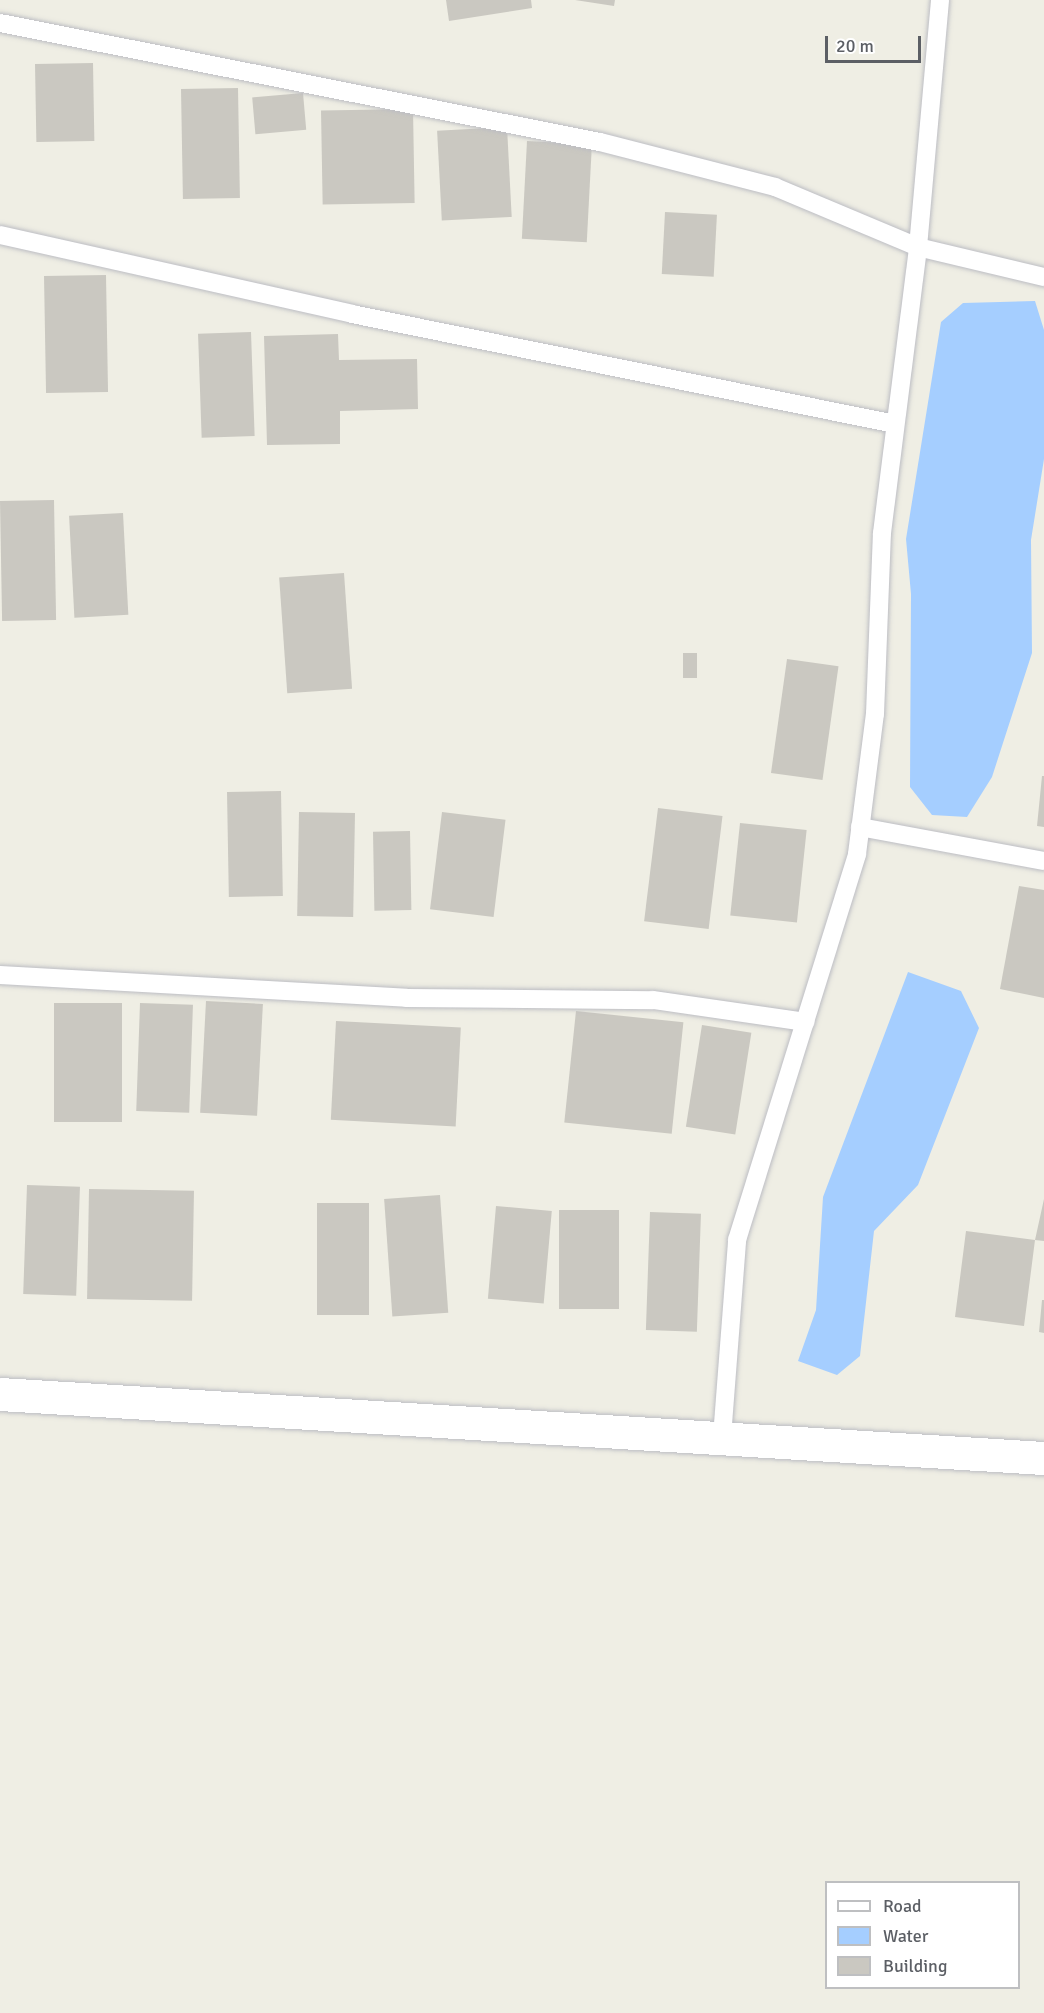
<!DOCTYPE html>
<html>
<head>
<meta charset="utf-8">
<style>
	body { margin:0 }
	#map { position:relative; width:1044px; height:2013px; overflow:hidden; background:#efeee4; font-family:Signika,sans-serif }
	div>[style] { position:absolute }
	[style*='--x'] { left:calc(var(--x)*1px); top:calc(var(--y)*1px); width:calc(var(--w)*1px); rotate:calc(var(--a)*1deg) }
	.water>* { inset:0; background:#a5ceff }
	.building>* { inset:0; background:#cac8c1; transform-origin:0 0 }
	.roads { filter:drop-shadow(0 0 2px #bcbdc3) drop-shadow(0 0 2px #bcbdc3) }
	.lane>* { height:18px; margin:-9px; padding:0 9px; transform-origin:9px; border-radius:9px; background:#fff }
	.street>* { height:33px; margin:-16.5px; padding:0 16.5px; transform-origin:16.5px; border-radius:16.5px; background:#fff }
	span { translate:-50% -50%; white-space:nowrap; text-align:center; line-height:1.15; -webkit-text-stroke:5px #fff; paint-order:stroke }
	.legend { position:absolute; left:825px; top:1881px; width:195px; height:108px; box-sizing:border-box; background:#fff; border:2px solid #bebfc1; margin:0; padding:8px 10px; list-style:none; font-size:18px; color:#5c5f65 }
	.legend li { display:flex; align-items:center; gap:12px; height:30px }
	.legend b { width:30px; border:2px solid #bebfc1 }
	.scale { position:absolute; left:825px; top:36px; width:96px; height:27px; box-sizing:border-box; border:3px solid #5c5f65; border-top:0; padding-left:8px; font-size:18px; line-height:21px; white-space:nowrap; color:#5c5f65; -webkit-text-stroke:4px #fff; paint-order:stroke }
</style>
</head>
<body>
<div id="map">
	<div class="water">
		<div style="clip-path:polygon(1035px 301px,1044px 330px,1044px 459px,1031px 540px,1032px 653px,992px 777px,967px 817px,932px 815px,910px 787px,911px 594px,906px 539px,941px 322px,963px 303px)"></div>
		<div style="clip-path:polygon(908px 972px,961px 991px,979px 1028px,918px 1185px,874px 1231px,860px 1356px,837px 1375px,798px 1361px,816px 1310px,823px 1197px)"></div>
	</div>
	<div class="building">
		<div style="clip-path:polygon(446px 0,531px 0,532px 8px,449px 21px)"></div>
		<div style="clip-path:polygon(575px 0,615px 0,614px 6px)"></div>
		<div style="left:93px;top:63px;width:78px;height:58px;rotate:89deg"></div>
		<div style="left:238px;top:88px;width:110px;height:57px;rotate:89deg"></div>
		<div style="left:303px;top:93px;width:37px;height:51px;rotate:85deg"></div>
		<div style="left:413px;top:109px;width:94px;height:92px;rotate:89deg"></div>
		<div style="left:507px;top:127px;width:90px;height:70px;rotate:87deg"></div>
		<div style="left:527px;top:141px;width:65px;height:98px;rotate:3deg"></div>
		<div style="left:665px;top:212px;width:52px;height:62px;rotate:3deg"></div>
		<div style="left:106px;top:275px;width:117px;height:62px;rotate:89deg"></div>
		<div style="left:251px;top:332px;width:104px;height:53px;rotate:88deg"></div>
		<div style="clip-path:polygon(338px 334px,339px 360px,417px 359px,418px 409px,340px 411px,340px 444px,267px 445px,264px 336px)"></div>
		<div style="left:54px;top:500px;width:120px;height:54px;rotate:89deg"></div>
		<div style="left:123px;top:513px;width:102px;height:54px;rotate:87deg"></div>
		<div style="left:344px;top:573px;width:116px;height:65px;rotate:86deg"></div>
		<div style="left:683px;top:653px;width:14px;height:25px"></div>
		<div style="left:787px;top:659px;width:52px;height:115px;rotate:8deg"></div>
		<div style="clip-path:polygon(1042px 776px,1044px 776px,1044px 827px,1037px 826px)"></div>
		<div style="left:281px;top:791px;width:105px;height:54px;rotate:89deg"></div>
		<div style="left:658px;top:808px;width:65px;height:114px;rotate:7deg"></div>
		<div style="left:299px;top:812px;width:56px;height:104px;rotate:1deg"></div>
		<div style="left:442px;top:812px;width:64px;height:98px;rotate:7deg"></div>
		<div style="left:740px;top:823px;width:67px;height:93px;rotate:6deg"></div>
		<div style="left:410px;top:831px;width:79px;height:37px;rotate:89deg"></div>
		<div style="clip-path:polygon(1019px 886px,1044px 890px,1044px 998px,1000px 989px)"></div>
		<div style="left:206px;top:1001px;width:57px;height:112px;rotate:3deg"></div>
		<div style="left:122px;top:1003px;width:119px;height:68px;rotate:90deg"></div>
		<div style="left:140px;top:1003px;width:53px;height:108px;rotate:2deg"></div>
		<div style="left:576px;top:1011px;width:108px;height:112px;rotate:6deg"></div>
		<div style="left:336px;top:1021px;width:125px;height:99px;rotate:3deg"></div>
		<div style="left:702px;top:1025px;width:50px;height:103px;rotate:9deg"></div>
		<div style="left:27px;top:1185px;width:53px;height:109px;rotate:2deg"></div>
		<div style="left:89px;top:1189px;width:105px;height:110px;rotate:1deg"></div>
		<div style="left:440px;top:1195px;width:118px;height:56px;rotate:86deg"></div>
		<div style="clip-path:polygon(1044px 1199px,1044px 1241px,1035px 1240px,1024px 1326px,955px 1317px,966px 1231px,1035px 1240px)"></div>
		<div style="left:317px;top:1203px;width:52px;height:112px"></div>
		<div style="left:496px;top:1206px;width:56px;height:93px;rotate:5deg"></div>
		<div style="left:559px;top:1210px;width:60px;height:99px"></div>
		<div style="left:650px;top:1212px;width:51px;height:118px;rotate:2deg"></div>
		<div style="clip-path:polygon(1042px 1300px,1044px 1300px,1044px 1333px,1039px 1332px)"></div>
	</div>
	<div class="roads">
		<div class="lane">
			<div style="--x:0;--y:23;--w:612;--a:11.22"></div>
			<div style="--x:600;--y:142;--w:181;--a:14.4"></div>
			<div style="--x:775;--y:187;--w:155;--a:22.8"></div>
			<div style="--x:918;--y:247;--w:130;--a:13.4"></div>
			<div style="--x:0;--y:235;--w:361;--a:12.6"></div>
			<div style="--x:352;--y:314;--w:554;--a:11.45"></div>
			<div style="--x:860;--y:827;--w:187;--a:10.5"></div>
			<div style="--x:0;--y:975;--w:407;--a:3.2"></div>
			<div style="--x:406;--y:998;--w:247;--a:0.5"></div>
			<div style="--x:653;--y:1000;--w:154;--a:8.2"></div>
			<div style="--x:722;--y:1437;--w:198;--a:-85.6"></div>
			<div style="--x:737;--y:1240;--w:404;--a:-72.7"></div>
			<div style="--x:857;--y:854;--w:141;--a:-82.7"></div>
			<div style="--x:875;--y:714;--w:181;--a:-87.8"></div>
			<div style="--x:882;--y:533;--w:288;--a:-82.8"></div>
			<div style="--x:918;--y:247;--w:248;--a:-84.9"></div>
		</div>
		<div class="street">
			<div style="--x:0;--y:1394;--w:1046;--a:3.51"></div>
		</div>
	</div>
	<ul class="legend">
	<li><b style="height:8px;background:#fff"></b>Road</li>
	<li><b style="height:16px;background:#a5ceff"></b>Water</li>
	<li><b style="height:16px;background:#cac8c1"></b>Building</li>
	</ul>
	<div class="scale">20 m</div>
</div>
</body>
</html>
